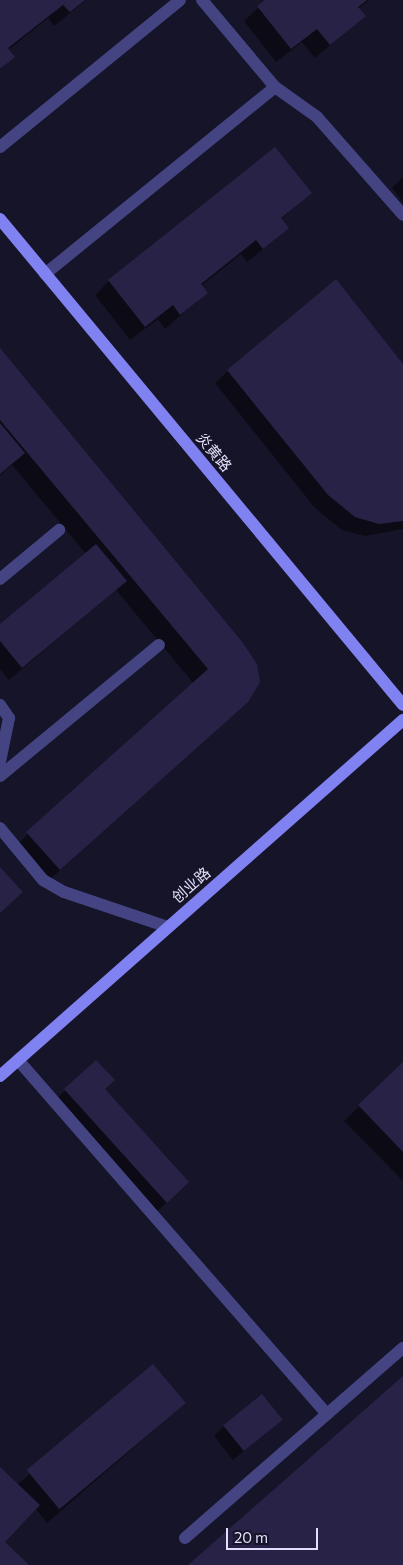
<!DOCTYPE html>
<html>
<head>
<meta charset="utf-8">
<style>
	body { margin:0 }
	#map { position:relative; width:403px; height:1565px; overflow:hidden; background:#161428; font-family:Commissioner,"Noto Sans SC",sans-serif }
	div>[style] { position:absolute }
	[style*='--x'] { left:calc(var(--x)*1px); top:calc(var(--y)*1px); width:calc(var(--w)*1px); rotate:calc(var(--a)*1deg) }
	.shadow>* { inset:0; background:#0007 }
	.building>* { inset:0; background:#282247; transform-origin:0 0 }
	.lane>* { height:12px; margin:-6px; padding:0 6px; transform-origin:6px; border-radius:6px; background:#444482 }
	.secondary>* { height:12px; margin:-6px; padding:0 6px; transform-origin:6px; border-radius:6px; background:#8082f1 }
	span { translate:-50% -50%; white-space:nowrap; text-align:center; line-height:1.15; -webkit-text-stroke:4px #161428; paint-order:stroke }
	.street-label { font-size:15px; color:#e1dffb }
	.scale { position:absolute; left:226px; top:1528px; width:92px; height:22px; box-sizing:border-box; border:2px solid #e1dffb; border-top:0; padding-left:6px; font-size:15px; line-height:18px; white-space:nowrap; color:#e1dffb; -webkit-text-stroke:4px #161428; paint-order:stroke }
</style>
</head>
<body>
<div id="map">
	<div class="shadow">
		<div style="clip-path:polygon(0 0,86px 0,54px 26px,48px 18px,8px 50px,13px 57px,0 70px)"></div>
		<div style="clip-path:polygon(267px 0,369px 0,358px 9px,364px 16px,315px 58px,302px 42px,276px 62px,244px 21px)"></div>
		<div style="clip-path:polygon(403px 177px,403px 202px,392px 188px)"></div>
		<div style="clip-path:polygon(310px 193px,280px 220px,287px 228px,272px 242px,247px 262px,241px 254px,201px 286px,207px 293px,165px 329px,158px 319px,130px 340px,95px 295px,109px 281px)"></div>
		<div style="clip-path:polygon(0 352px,247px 701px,47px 882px,15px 846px,194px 684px,116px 590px,9px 680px,0 669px,0 626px,86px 554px,12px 465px,0 475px)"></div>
		<div style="clip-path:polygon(403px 366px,403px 529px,365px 536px,342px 530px,315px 508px,215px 383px,228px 371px)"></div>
		<div style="clip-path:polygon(96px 1062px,104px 1090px,175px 1195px,153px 1215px,52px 1103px)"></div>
		<div style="clip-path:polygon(403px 1064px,403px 1181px,344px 1121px)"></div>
		<div style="clip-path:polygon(153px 1366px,185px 1403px,47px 1523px,35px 1508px,0 1545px,0 1469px,17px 1485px)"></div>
		<div style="clip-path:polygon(224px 1426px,271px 1429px,233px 1460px,214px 1436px)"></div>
	</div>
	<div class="building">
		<div style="clip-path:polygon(0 0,85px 0,70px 12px,63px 5px,8px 48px,15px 57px,0 69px)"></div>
		<div style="clip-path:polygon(265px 0,367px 0,358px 7px,366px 16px,330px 45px,317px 29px,291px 49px,257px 6px)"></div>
		<div style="clip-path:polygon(275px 147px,312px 193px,281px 218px,289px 228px,263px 249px,256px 240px,201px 284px,208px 293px,180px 315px,173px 305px,145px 327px,108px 280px)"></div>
		<div style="clip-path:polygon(336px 279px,403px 364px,403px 521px,379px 524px,355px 517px,328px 495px,227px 370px)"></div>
		<div style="clip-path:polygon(0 348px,243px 643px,257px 664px,260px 682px,248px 702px,60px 870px,26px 832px,208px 669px,0 420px)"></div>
		<div style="clip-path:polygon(0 423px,25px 453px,0 474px)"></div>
		<div style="clip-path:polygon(96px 544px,127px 581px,22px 668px,0 641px,0 624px)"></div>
		<div style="clip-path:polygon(0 867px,23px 892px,0 913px)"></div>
		<div style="clip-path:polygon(96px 1060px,115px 1080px,105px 1089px,189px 1182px,167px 1203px,64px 1089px)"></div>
		<div style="clip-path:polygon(403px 1062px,403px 1152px,358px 1105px)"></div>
		<div style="left:153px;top:1364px;width:51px;height:165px;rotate:50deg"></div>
		<div style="clip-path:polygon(403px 1376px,403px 1565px,188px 1565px)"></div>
		<div style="left:262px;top:1394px;width:33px;height:50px;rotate:51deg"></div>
		<div style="clip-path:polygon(0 1467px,40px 1505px,5px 1542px,29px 1565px,0 1565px)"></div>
	</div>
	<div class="lane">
		<div style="--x:202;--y:0;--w:114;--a:50"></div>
		<div style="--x:275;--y:87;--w:52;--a:35.5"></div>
		<div style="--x:317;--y:117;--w:130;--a:48.7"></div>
		<div style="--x:0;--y:147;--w:232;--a:-39.2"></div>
		<div style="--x:45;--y:274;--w:296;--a:-39.1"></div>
		<div style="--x:0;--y:579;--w:77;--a:-39.7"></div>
		<div style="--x:0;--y:705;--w:16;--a:55"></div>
		<div style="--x:9;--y:718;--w:45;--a:101.6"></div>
		<div style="--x:0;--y:776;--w:206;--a:-39.5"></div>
		<div style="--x:0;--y:828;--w:67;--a:50.4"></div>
		<div style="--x:43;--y:880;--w:24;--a:30"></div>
		<div style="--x:64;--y:892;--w:110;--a:18.6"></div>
		<div style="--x:18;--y:1060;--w:470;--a:48.9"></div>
		<div style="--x:185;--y:1538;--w:289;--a:-41.1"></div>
	</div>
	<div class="secondary">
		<div style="--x:0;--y:219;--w:631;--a:50.33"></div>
		<div style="--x:0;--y:1076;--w:538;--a:-41.46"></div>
	</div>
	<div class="street-label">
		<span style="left:214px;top:452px;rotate:50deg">炎黄路</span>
		<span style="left:191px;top:885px;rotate:-41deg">创业路</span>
	</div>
	<div class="scale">20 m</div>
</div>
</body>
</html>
